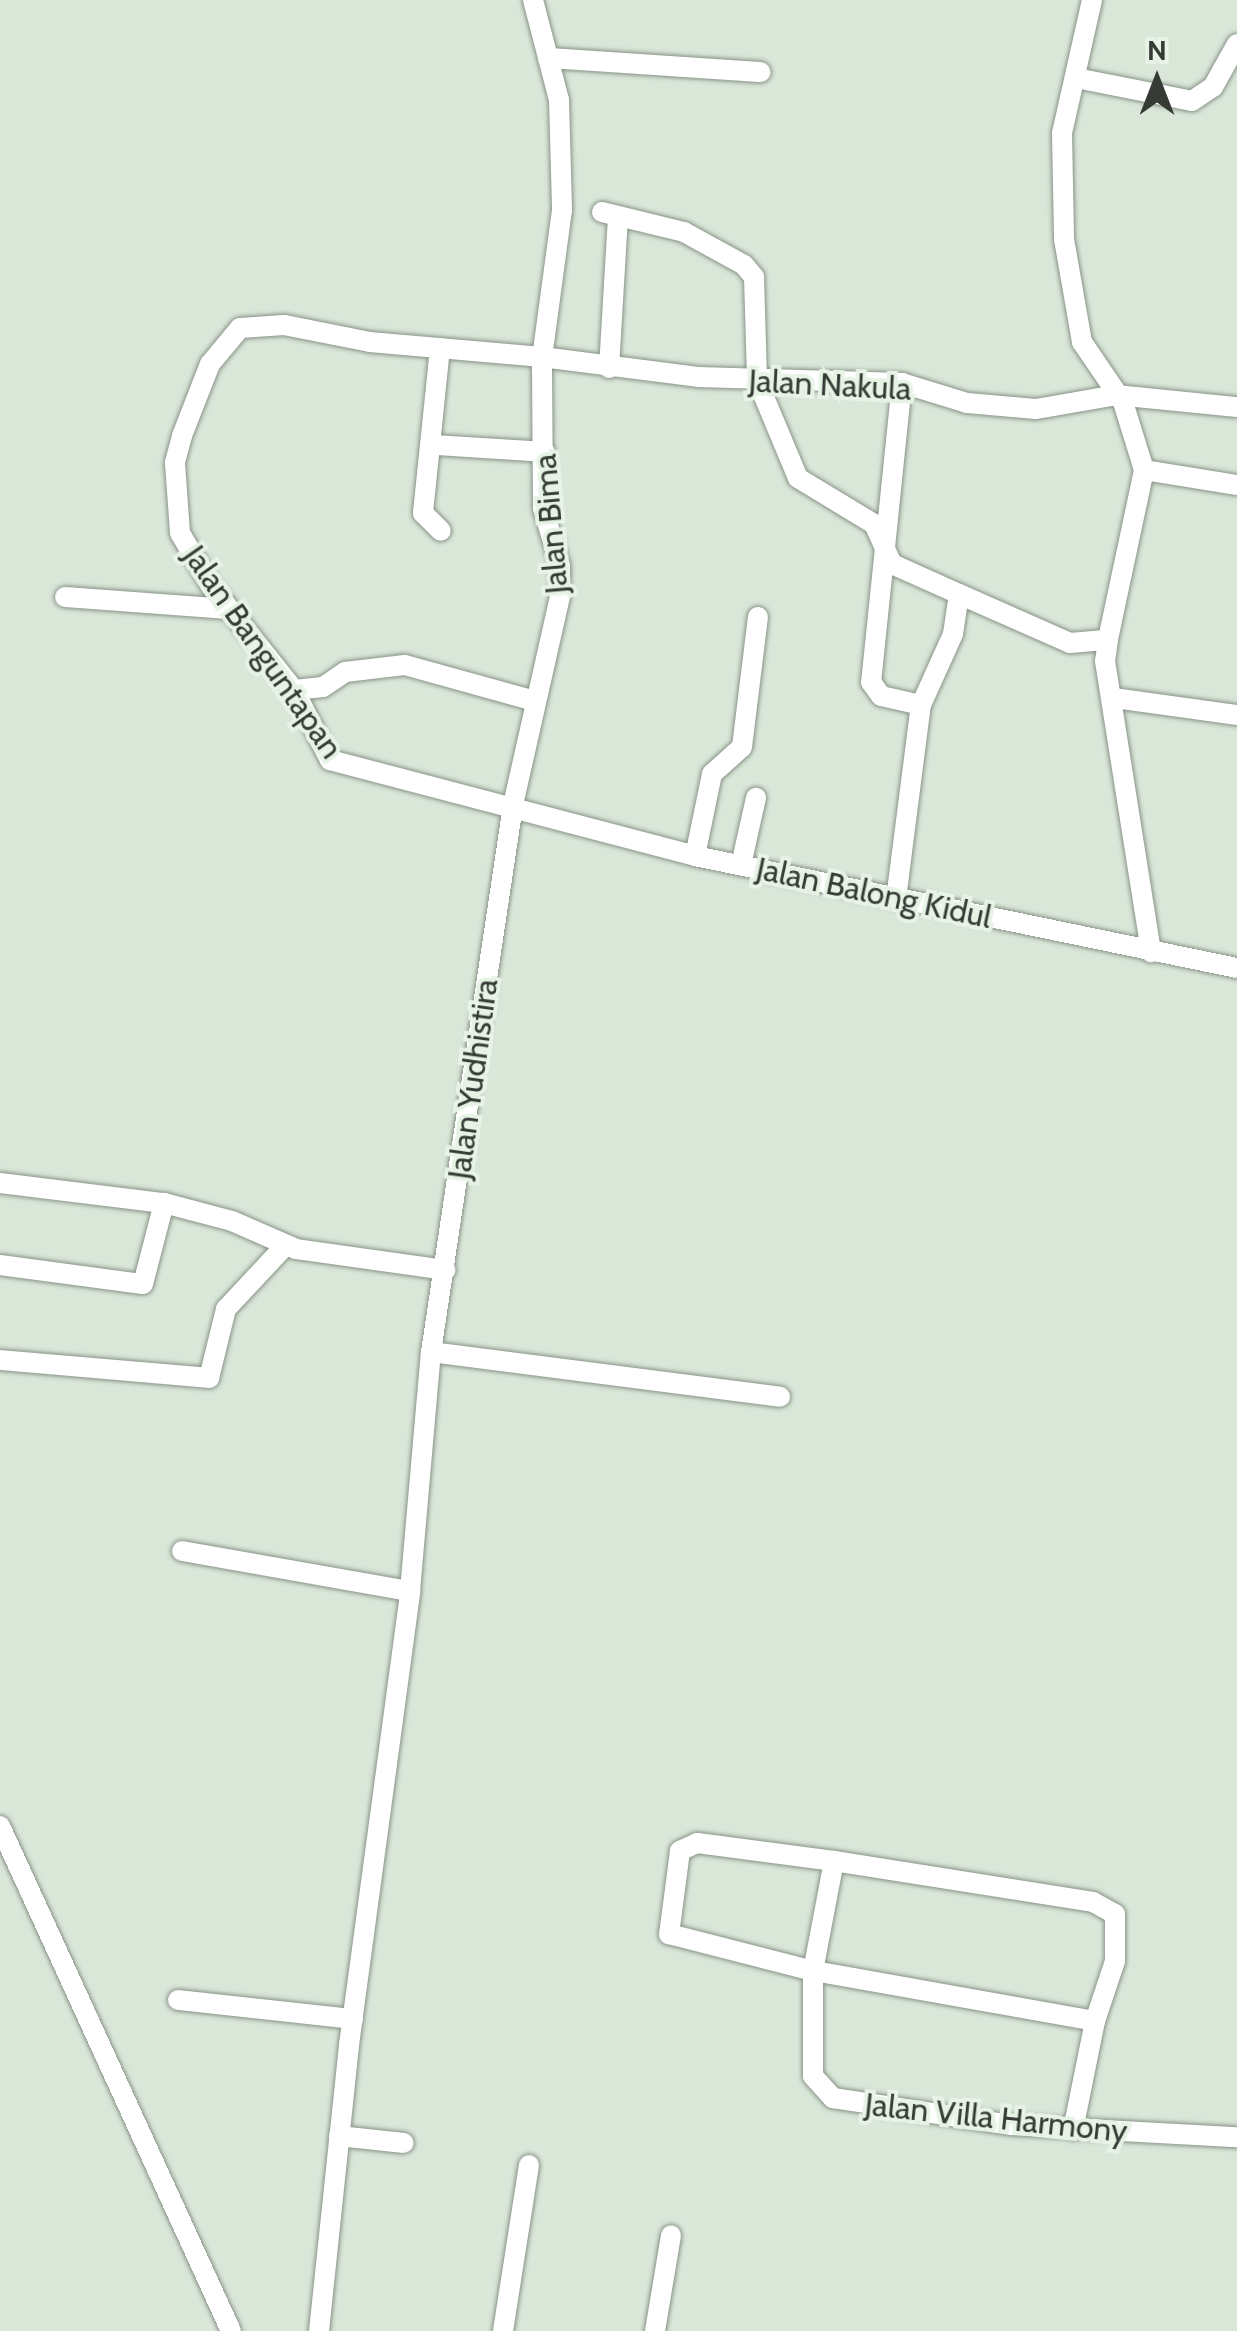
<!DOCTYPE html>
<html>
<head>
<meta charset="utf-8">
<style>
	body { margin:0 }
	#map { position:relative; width:1237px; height:2331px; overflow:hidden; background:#d9e6d8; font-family:Cabin,sans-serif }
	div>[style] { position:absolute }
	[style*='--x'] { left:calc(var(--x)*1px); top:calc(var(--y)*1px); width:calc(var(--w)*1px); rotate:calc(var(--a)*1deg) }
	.roads { filter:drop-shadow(0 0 2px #889487) drop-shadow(0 0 2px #889487) }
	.minor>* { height:20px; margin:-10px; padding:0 10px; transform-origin:10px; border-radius:10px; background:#fff }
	span { translate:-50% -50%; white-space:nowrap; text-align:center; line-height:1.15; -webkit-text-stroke:8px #e6f3e5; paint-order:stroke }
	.street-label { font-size:32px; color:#363b36 }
	.north { position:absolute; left:1107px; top:30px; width:100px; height:100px; -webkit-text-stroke:8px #e6f3e5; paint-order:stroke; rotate:0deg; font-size:28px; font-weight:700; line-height:40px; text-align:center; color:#363b36 }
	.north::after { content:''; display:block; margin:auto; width:35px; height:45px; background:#363b36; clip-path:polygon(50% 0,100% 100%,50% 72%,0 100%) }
</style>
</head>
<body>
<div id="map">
	<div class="roads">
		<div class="minor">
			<div style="--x:533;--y:0;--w:103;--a:75.4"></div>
			<div style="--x:559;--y:100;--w:110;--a:88.4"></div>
			<div style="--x:562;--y:210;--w:148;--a:97.7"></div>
			<div style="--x:542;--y:357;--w:173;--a:-175"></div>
			<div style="--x:370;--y:342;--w:88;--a:-168.8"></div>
			<div style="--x:284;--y:325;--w:44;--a:176.1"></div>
			<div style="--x:240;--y:328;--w:47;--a:129.8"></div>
			<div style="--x:210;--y:364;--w:77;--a:111.3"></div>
			<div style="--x:182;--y:436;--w:28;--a:105"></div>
			<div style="--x:175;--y:463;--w:70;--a:85.9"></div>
			<div style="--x:180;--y:533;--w:61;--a:59.7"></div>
			<div style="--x:211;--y:586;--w:133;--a:51.4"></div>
			<div style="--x:294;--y:690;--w:79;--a:62.8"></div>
			<div style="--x:330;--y:760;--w:377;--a:14.7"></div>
			<div style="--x:695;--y:856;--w:553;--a:11.68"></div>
			<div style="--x:1092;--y:0;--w:136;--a:102.7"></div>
			<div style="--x:1062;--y:133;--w:106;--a:88.9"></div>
			<div style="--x:1064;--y:239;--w:105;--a:80.1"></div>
			<div style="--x:1082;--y:342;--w:73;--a:55.7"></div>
			<div style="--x:1123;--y:402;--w:71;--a:72.8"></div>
			<div style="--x:1144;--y:470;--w:174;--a:102"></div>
			<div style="--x:548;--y:58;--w:213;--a:3.8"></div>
			<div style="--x:1076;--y:78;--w:118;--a:11.2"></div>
			<div style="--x:1192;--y:101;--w:25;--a:-34"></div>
			<div style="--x:1213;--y:87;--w:49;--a:-60.8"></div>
			<div style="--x:602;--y:212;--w:84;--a:13.7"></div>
			<div style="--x:684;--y:232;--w:68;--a:28.8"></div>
			<div style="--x:744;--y:265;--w:16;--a:50"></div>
			<div style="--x:754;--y:277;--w:103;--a:88.3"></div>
			<div style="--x:757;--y:380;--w:106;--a:67.3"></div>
			<div style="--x:798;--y:478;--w:89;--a:31.2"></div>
			<div style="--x:874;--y:524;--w:44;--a:65.8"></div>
			<div style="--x:892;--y:564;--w:73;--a:24.1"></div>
			<div style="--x:440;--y:348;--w:166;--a:95.9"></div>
			<div style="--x:423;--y:513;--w:25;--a:45"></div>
			<div style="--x:609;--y:368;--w:151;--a:-86.6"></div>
			<div style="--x:902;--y:383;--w:301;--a:95.9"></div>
			<div style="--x:871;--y:682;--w:17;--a:54"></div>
			<div style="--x:881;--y:696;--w:41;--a:12.7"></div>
			<div style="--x:435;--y:445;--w:110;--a:3.6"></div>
			<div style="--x:1144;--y:470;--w:94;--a:9.2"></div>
			<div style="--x:65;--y:597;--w:164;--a:4.2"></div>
			<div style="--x:294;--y:690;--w:29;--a:-6"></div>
			<div style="--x:323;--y:687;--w:27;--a:-34"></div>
			<div style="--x:345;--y:672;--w:60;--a:-6.7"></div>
			<div style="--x:405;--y:665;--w:135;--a:15.5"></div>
			<div style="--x:1114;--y:698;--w:124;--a:7.9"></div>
			<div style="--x:695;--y:856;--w:84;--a:-78.3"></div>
			<div style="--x:712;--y:774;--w:40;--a:-42"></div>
			<div style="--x:742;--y:747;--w:131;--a:-83"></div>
			<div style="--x:741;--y:865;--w:69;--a:-77.4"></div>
			<div style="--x:896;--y:899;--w:196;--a:-82.7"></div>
			<div style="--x:921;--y:705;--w:78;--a:-65.7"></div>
			<div style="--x:953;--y:634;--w:40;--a:-81.5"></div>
			<div style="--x:959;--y:594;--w:121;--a:23.8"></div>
			<div style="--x:1070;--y:643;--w:38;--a:-5"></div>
			<div style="--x:1108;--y:640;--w:21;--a:98"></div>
			<div style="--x:1105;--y:661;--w:295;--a:81"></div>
			<div style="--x:0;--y:1183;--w:165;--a:7"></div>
			<div style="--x:164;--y:1203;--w:70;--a:14.8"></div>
			<div style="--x:232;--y:1221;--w:70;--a:23.6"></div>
			<div style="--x:296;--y:1249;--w:151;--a:8"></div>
			<div style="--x:0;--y:1265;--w:144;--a:7.6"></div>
			<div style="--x:143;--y:1284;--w:84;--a:-75.5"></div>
			<div style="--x:431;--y:1352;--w:352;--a:7.3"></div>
			<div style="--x:0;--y:1360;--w:210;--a:4.9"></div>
			<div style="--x:209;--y:1378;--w:71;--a:-76.2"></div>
			<div style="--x:226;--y:1309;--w:86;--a:-46.9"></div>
			<div style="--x:182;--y:1551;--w:231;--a:10"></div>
			<div style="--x:0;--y:1826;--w:555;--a:65.42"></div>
			<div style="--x:834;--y:1861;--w:262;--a:9"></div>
			<div style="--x:1093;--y:1902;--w:25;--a:29"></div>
			<div style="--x:1115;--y:1914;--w:47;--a:90"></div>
			<div style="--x:1115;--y:1961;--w:63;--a:108.4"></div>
			<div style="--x:1095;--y:2021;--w:111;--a:101.4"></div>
			<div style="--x:178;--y:2000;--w:176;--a:6.2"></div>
			<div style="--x:1095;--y:2021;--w:286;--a:-169.9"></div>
			<div style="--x:813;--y:1971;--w:112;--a:-79.2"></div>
			<div style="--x:834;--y:1861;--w:138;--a:-172.5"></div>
			<div style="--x:697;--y:1843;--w:19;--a:155"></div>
			<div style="--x:680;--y:1851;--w:84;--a:97.5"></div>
			<div style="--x:669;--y:1934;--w:149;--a:14.4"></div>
			<div style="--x:813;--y:1971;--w:105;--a:90"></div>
			<div style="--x:813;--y:2076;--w:30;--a:48"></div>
			<div style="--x:833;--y:2098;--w:181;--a:8.6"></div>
			<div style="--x:1012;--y:2125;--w:225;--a:3.1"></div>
			<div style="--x:339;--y:2136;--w:65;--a:6.1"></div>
			<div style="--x:319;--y:2331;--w:288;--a:-84"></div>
			<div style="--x:349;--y:2045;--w:458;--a:-82.3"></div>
			<div style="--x:410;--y:1591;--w:240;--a:-85"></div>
			<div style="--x:431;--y:1352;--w:553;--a:-81.47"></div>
			<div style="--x:513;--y:805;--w:214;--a:-77.3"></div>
			<div style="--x:560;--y:596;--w:30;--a:-90"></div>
			<div style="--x:560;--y:566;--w:60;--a:-106.3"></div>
			<div style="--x:543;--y:508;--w:151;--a:-90.4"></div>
			<div style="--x:542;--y:357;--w:157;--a:7.3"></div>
			<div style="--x:698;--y:377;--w:204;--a:1.7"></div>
			<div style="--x:902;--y:383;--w:68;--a:17.1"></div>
			<div style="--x:967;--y:403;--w:69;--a:5"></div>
			<div style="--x:1036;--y:409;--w:81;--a:-9.9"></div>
			<div style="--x:1116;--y:395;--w:122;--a:5.7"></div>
			<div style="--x:503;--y:2331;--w:168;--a:-81.1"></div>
			<div style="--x:655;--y:2331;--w:97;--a:-80.5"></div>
		</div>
	</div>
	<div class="street-label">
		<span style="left:830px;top:385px;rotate:3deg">Jalan Nakula</span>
		<span style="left:551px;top:524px;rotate:-95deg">Jalan Bima</span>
		<span style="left:263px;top:652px;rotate:55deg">Jalan Banguntapan</span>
		<span style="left:874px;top:893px;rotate:12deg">Jalan Balong Kidul</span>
		<span style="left:473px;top:1079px;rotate:-82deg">Jalan Yudhistira</span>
		<span style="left:996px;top:2118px;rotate:6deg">Jalan Villa Harmony</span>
	</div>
	<div class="north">N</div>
</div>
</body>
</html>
